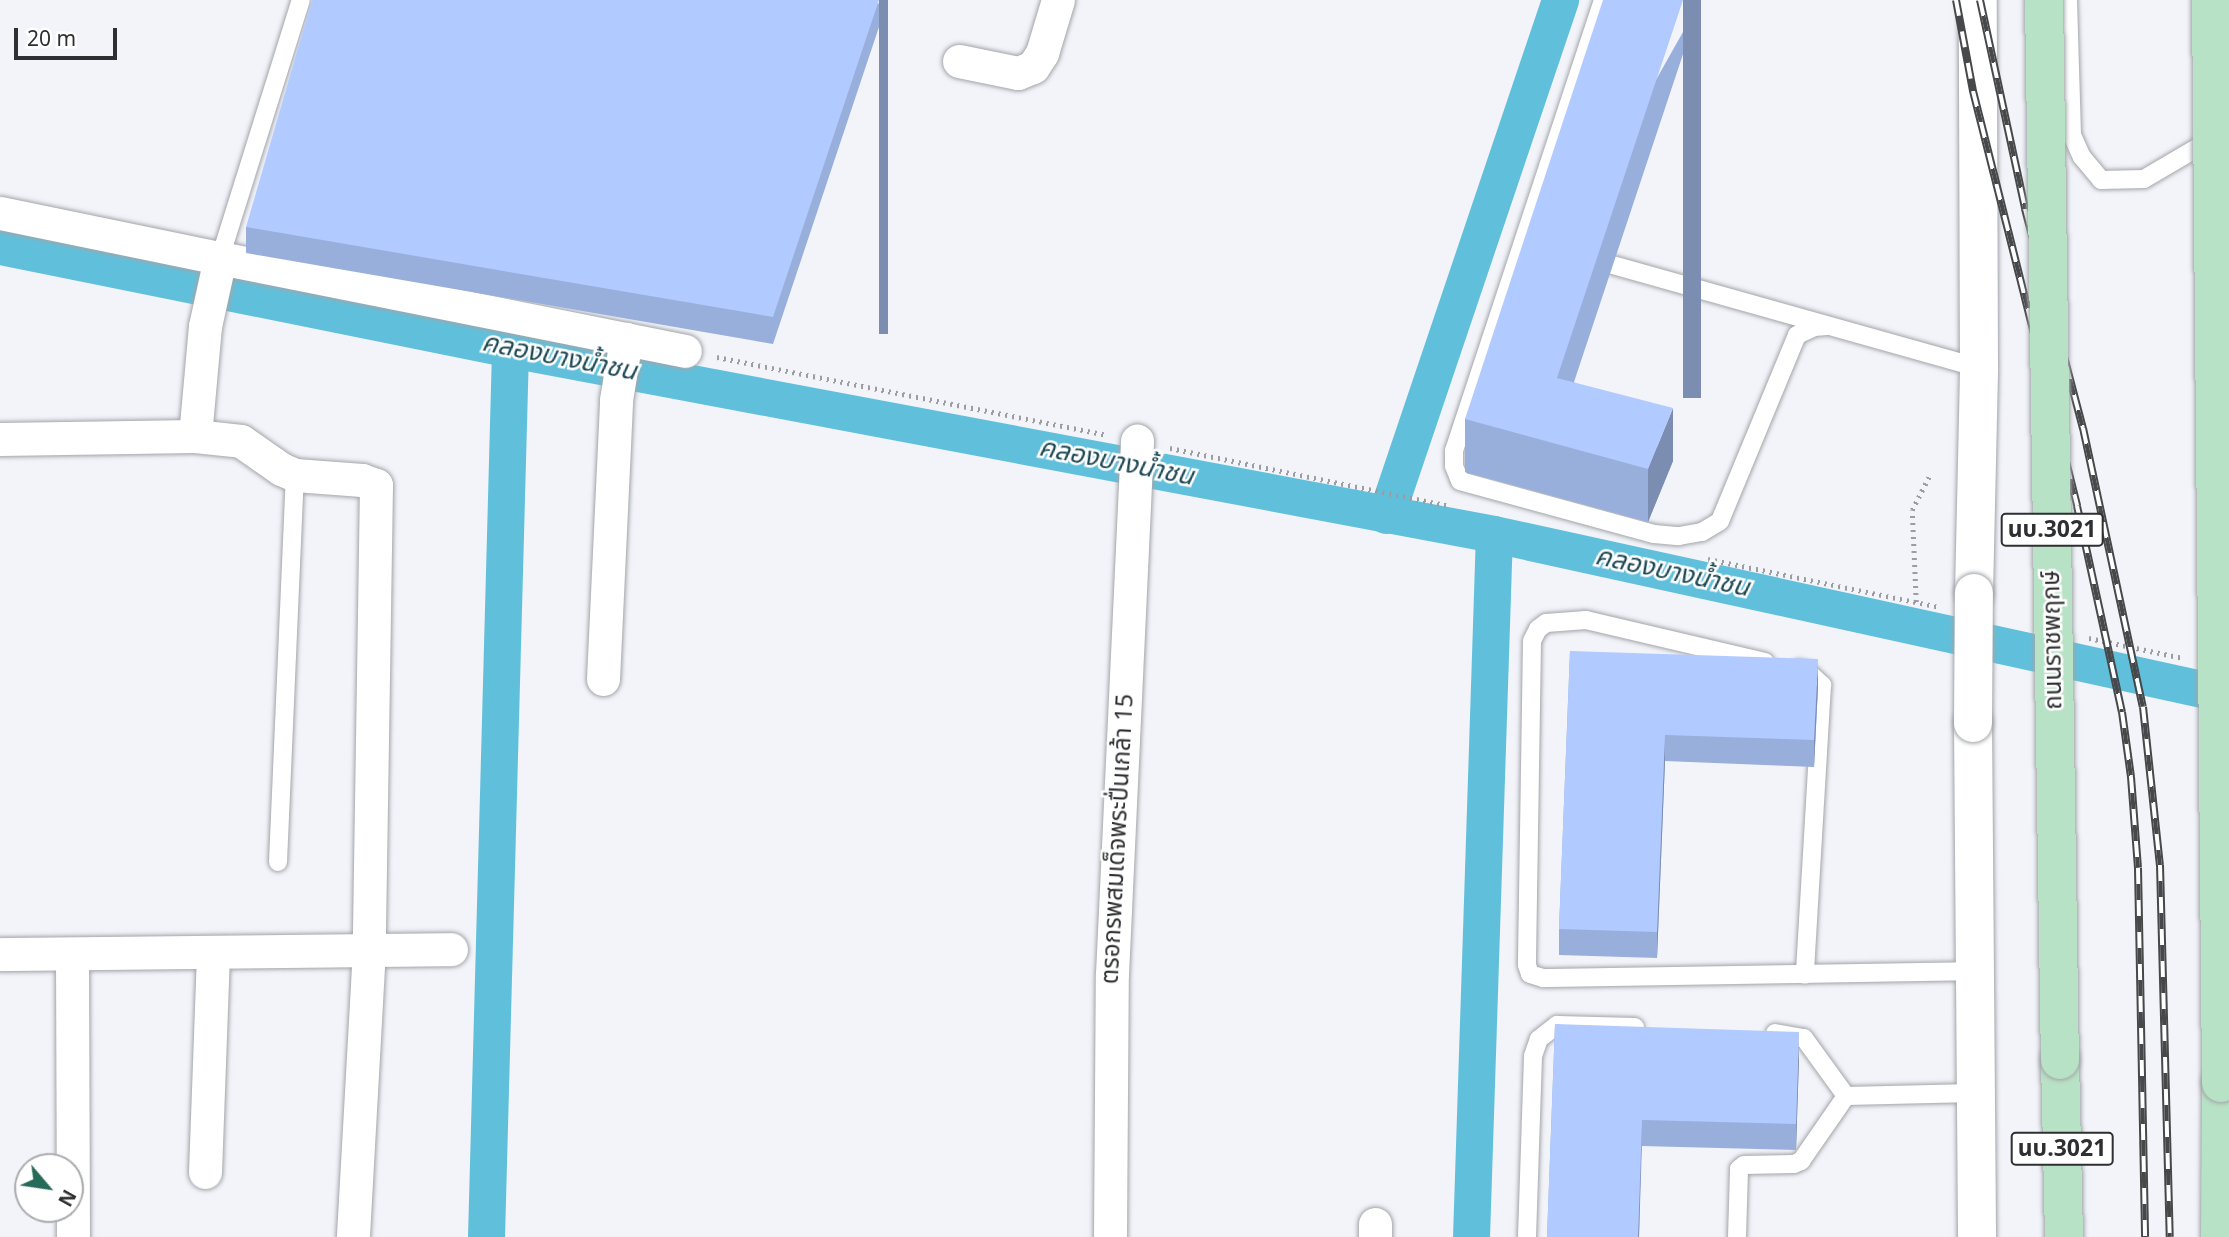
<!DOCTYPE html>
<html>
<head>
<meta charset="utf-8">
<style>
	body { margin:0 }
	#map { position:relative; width:2229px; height:1237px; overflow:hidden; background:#f2f4f9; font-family:Georgia,"Noto Sans Thai",serif }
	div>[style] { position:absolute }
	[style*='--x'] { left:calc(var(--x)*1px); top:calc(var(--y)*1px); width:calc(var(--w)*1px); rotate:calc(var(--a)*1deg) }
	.canal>* { height:37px; margin:-18.5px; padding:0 18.5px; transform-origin:18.5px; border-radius:18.5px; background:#60c0dc }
	.path>* { height:4.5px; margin-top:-2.25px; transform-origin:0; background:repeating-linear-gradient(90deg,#9b9da0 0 2px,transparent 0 7px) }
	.roads { filter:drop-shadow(0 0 2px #a2a5a9) drop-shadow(0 0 2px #a2a5a9) }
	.service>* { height:18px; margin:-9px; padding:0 9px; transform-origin:9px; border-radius:9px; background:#fff }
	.minor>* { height:33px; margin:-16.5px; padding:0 16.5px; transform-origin:16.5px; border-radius:16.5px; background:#fff }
	.secondary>* { height:38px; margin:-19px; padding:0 19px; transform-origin:19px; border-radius:19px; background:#fff }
	.primary>* { height:38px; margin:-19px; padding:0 19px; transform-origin:19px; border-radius:19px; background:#b8e2c5 }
	.rail>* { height:8px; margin-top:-4px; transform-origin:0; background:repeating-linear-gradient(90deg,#fff 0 16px,#47484a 0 32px); box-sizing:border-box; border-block:2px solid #47484a }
	.bridges { filter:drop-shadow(0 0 2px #a2a5a9) drop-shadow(0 0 2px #a2a5a9) }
	.secondary-bridge>* { height:38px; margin:-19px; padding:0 19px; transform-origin:19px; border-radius:19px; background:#fff }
	.primary-bridge>* { height:38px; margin:-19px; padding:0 19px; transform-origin:19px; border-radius:19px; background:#b8e2c5 }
	.wall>* { inset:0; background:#98aedb }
	.shaded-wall>* { inset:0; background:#7c8db2; transform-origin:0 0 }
	.building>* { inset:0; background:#b1caff }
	span { translate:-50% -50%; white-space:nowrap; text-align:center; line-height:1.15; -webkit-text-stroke:5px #fff; paint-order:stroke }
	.shield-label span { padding:2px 5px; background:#fff; border:2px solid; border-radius:5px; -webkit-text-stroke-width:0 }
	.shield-label { font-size:23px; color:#2e2f31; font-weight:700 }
	.street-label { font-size:24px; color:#2e2f31 }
	.water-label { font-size:26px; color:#1e4955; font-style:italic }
	.north { position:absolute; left:14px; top:1153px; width:70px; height:70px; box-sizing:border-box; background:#fff; border:2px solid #abacad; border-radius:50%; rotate:119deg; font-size:19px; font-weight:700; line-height:28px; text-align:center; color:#2e2f31 }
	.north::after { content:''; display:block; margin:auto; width:24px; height:32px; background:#286a59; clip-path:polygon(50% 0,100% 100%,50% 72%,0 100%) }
	.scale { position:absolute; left:14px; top:28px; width:103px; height:32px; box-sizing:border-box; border:4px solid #2e2f31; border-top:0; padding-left:9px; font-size:21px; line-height:24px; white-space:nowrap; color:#2e2f31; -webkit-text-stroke:5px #fff; paint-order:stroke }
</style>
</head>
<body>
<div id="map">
	<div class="canal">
		<div style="--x:0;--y:246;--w:520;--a:11.42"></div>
		<div style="--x:510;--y:349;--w:1001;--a:10.65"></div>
		<div style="--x:1494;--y:534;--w:752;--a:12.36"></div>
		<div style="--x:1386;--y:515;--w:544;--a:-71.33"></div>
		<div style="--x:486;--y:1237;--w:888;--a:-88.45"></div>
		<div style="--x:1471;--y:1237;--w:703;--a:-88.13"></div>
	</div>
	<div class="path">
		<div style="--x:717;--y:357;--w:398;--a:11.3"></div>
		<div style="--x:1170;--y:448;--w:282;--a:11.7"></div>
		<div style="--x:1708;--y:559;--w:236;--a:11.7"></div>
		<div style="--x:1916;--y:602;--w:92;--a:-92.5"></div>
		<div style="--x:1912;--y:510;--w:38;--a:-63"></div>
		<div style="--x:2089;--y:638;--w:96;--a:12"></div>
	</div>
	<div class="roads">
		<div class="service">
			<div style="--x:1603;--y:0;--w:475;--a:108.3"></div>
			<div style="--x:1454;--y:451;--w:15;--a:90"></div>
			<div style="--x:1454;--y:466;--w:16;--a:68"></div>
			<div style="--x:1460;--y:481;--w:201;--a:15.3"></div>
			<div style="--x:1654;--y:534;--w:25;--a:5"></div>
			<div style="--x:1679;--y:536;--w:23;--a:-10"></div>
			<div style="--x:1702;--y:532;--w:21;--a:-31"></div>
			<div style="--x:1720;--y:521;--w:201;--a:-67.5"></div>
			<div style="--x:1797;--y:335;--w:19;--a:-25"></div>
			<div style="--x:1814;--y:327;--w:13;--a:-4"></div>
			<div style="--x:2068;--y:0;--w:135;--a:88.3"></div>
			<div style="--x:2072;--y:135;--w:24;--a:66"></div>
			<div style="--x:2082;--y:157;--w:30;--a:50"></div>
			<div style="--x:2101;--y:180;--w:43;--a:-1.3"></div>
			<div style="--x:2144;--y:179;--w:79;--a:-30.5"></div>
			<div style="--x:220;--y:258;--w:270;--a:-72.6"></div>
			<div style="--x:1613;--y:265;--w:380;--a:15.7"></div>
			<div style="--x:1765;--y:662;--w:184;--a:-166.8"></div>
			<div style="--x:1586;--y:620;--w:40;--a:175.7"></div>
			<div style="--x:1546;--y:623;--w:10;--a:143"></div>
			<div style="--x:1538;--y:629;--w:13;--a:117"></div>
			<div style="--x:1532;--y:641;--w:324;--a:90.9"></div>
			<div style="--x:1527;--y:965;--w:9;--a:72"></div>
			<div style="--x:1530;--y:974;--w:14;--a:17"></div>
			<div style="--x:1543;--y:978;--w:431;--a:-0.9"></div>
			<div style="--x:1799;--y:669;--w:8;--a:14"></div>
			<div style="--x:1807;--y:671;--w:21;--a:43"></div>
			<div style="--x:1822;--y:685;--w:290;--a:93.4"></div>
			<div style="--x:278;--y:862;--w:387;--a:-87.5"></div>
			<div style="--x:1775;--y:1033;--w:29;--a:10"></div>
			<div style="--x:1804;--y:1038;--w:72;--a:54.1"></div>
			<div style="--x:1846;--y:1096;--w:128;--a:-1.3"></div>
			<div style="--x:1527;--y:1237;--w:181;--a:-88.1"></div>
			<div style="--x:1533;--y:1056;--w:18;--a:-71"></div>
			<div style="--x:1539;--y:1039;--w:23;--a:-38"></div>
			<div style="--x:1557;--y:1025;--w:78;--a:1.5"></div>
			<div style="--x:1737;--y:1237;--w:68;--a:-88.3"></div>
			<div style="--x:1739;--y:1169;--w:6;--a:-39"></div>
			<div style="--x:1744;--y:1165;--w:50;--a:-1.1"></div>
			<div style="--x:1794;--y:1164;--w:8;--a:-23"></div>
			<div style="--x:1801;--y:1161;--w:79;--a:-55.3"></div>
		</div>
		<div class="minor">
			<div style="--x:959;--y:61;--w:60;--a:11.5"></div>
			<div style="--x:1018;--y:73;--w:16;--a:-22"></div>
			<div style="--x:1033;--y:67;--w:17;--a:-57"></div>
			<div style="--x:1042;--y:53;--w:55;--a:-73.2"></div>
			<div style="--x:0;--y:213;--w:225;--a:11.6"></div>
			<div style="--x:220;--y:258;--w:70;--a:102.4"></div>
			<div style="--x:205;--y:326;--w:110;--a:95.2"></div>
			<div style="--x:220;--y:258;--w:474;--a:11.3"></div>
			<div style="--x:0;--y:439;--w:195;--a:-0.9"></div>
			<div style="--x:195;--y:436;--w:46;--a:6.2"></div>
			<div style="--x:241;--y:441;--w:49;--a:35"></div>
			<div style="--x:281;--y:469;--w:15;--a:23"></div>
			<div style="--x:295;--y:475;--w:67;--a:4.3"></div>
			<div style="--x:362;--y:480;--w:15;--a:20"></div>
			<div style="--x:376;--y:485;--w:464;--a:90.9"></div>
			<div style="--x:369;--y:949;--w:288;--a:93.2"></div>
			<div style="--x:603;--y:679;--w:279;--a:-87.3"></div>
			<div style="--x:616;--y:400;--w:62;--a:-80.7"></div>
			<div style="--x:0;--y:954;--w:451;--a:-0.6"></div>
			<div style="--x:72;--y:954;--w:283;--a:89.8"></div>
			<div style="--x:205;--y:1172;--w:218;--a:-87.9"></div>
			<div style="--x:1110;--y:1237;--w:263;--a:-89.6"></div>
			<div style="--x:1112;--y:974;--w:534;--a:-87.31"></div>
			<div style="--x:1375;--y:1237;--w:13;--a:-90"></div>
		</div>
		<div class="secondary">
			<div style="--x:1974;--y:593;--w:225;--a:-88.7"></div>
			<div style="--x:1979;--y:368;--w:368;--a:-90.2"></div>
			<div style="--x:1973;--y:723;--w:514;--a:89.55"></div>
		</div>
		<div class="primary">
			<div style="--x:2060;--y:1060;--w:177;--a:88.7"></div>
			<div style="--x:2220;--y:1237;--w:154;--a:-89.6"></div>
		</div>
	</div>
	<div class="rail">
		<div style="--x:1956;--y:0;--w:93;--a:79.4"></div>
		<div style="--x:1973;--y:91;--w:428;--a:75.9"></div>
		<div style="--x:2077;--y:506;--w:211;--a:77.7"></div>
		<div style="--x:2122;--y:712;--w:66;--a:82.1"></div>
		<div style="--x:2131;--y:777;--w:91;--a:85.6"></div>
		<div style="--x:2138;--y:868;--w:369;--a:88.9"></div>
		<div style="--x:1980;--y:0;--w:214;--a:77.8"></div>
		<div style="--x:2025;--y:209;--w:227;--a:75.2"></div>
		<div style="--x:2083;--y:428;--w:285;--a:77.9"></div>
		<div style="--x:2143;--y:707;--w:159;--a:83.9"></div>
		<div style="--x:2160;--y:865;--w:372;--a:88.5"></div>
	</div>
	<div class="bridges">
		<div class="secondary-bridge">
			<div style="--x:1973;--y:723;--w:130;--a:-89.6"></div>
		</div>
		<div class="primary-bridge">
			<div style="--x:2044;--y:0;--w:1060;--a:89.14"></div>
			<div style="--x:2211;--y:0;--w:1083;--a:89.47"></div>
		</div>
	</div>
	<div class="wall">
		<div style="clip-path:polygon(888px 0,773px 344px,246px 253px,246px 227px)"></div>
		<div style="clip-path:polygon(1701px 0,1574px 382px,1673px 461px,1648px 522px,1465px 472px,1465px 419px)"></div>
		<div style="clip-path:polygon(1570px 651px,1818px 686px,1814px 767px,1665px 761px,1657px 958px,1559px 955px,1559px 929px)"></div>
		<div style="clip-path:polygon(1555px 1024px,1799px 1058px,1796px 1150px,1642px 1146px,1639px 1237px,1547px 1237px)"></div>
	</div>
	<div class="shaded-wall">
		<div style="left:879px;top:0;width:9px;height:334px"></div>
		<div style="left:1683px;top:0;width:18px;height:398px"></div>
		<div style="clip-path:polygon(1673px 408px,1673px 461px,1648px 522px,1648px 469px)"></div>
		<div style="clip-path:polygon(1818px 659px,1818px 686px,1814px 767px,1814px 740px)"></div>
		<div style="clip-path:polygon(1665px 735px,1665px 761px,1657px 958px,1657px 932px)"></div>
		<div style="clip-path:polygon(1799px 1032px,1799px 1058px,1796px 1150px,1796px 1124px)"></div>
		<div style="clip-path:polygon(1642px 1120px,1639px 1237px,1638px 1237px)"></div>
	</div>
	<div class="building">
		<div style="clip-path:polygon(312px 0,879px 0,773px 317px,246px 227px)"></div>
		<div style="clip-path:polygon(1603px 0,1683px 0,1557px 378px,1673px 408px,1648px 469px,1465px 419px)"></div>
		<div style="clip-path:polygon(1570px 651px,1818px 659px,1814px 740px,1665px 735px,1657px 932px,1559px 929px)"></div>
		<div style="clip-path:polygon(1555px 1024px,1799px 1032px,1796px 1124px,1642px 1120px,1638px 1237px,1547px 1237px)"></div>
	</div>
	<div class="shield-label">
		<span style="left:2052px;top:530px">นบ.3021</span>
		<span style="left:2062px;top:1149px">นบ.3021</span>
	</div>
	<div class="street-label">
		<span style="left:2054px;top:640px;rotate:-91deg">ถนนราชพฤกษ์</span>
		<span style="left:1119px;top:839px;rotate:-87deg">ตรอกรพสมเด็จพระปื่นเกล้า 15</span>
	</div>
	<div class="water-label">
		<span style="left:559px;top:358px;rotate:11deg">คลองบางน้ำชน</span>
		<span style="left:1116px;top:463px;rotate:11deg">คลองบางน้ำชน</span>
		<span style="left:1672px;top:573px;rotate:12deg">คลองบางน้ำชน</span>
	</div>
	<div class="north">N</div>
	<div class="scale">20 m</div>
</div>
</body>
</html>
